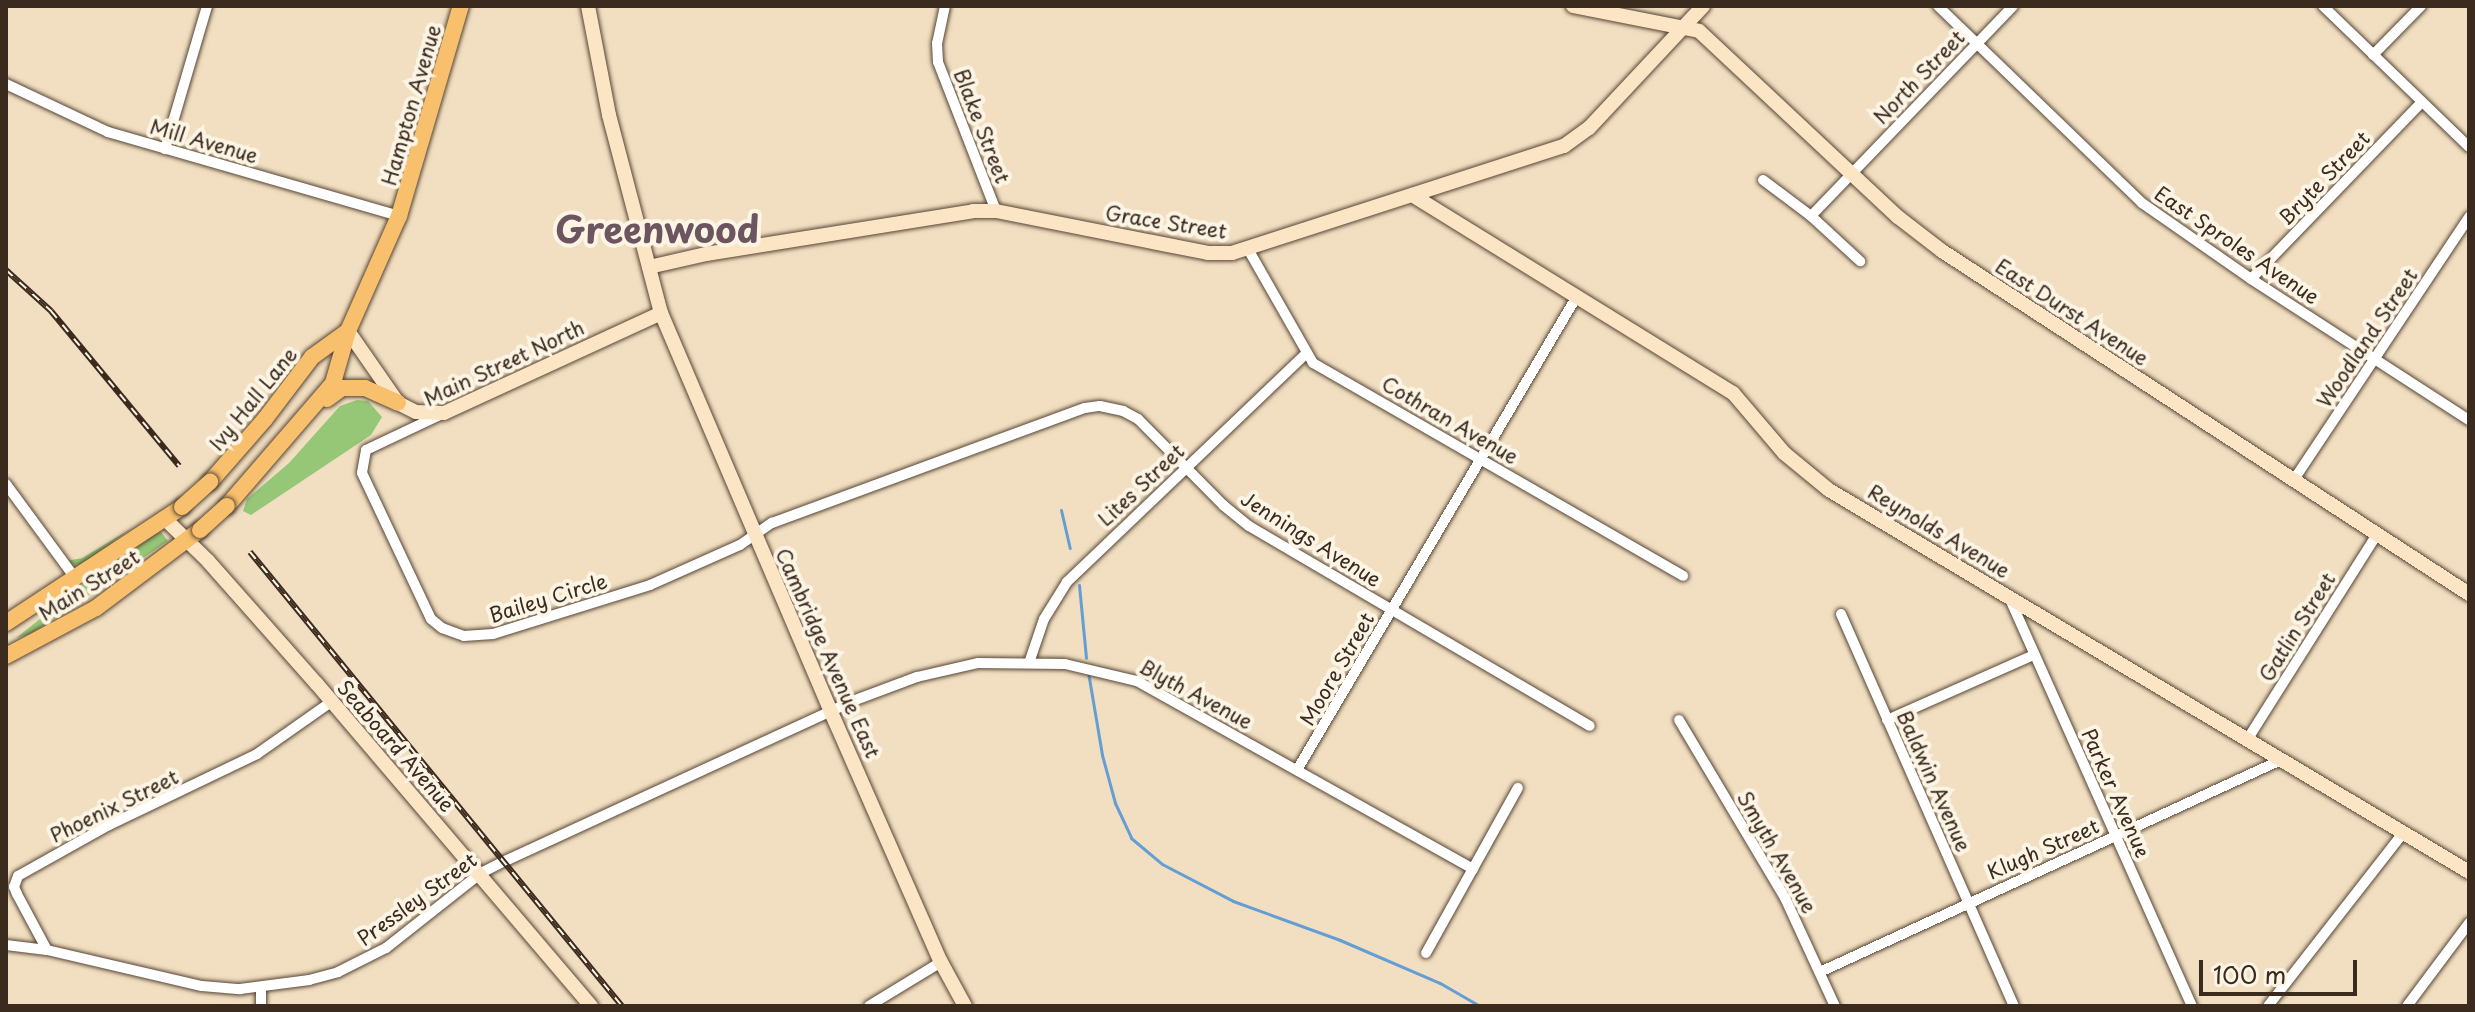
<!DOCTYPE html>
<html>
<head>
<meta charset="utf-8">
<style>
	body { margin:0 }
	#map { position:relative; width:2475px; height:1012px; overflow:hidden; background:#f2dfc1; font-family:"Playpen Sans",sans-serif }
	div>[style] { position:absolute }
	[style*='--x'] { left:calc(var(--x)*1px); top:calc(var(--y)*1px); width:calc(var(--w)*1px); rotate:calc(var(--a)*1deg) }
	.green>* { inset:0; background:#95c777 }
	.stream>* { height:3px; margin:-1.5px; padding:0 1.5px; transform-origin:1.5px; border-radius:1.5px; background:#659ed4 }
	.roads { filter:drop-shadow(0 0 2px #564536) drop-shadow(0 0 2px #564536) }
	.street>* { height:10px; margin:-5px; padding:0 5px; transform-origin:5px; border-radius:5px; background:#fff }
	.secondary>* { height:14px; margin:-7px; padding:0 7px; transform-origin:7px; border-radius:7px; background:#fce5c4 }
	.primary>* { height:16px; margin:-8px; padding:0 8px; transform-origin:8px; border-radius:8px; background:#f8bf6c }
	.rail>* { height:6px; margin-top:-3px; transform-origin:0; background:repeating-linear-gradient(90deg,#fcf5e5 0 9px,#3b2a1e 0 18px); box-sizing:border-box; border-block:2px solid #3b2a1e }
	.bridges { filter:drop-shadow(0 0 2px #564536) drop-shadow(0 0 2px #564536) }
	.primary-bridge>* { height:16px; margin:-8px; padding:0 8px; transform-origin:8px; border-radius:8px; background:#f8bf6c }
	span { translate:-50% -50%; white-space:nowrap; text-align:center; line-height:1.15; -webkit-text-stroke:8px #fcf5e5; paint-order:stroke }
	.street-label { font-size:20px; color:#3b2a1e }
	.town-label { font-size:36px; color:#6d555f; font-weight:700 }
	.frame { position:absolute; inset:0; border:8px solid #3b2a1e; pointer-events:none }
	.scale { position:absolute; left:2199px; top:960px; width:158px; height:36px; box-sizing:border-box; border:4px solid #3b2a1e; border-top:0; padding-left:10px; font-size:24px; line-height:28px; white-space:nowrap; color:#3b2a1e; -webkit-text-stroke:6px #fcf5e5; paint-order:stroke }
</style>
</head>
<body>
<div id="map">
	<div class="green">
		<div style="clip-path:polygon(357px 400px,368px 401px,382px 417px,371px 435px,251px 515px,243px 511px,247px 499px,289px 463px,340px 406px)"></div>
		<div style="clip-path:polygon(132px 528px,88px 560px,78px 565px,67px 564px,66px 561px,82px 558px)"></div>
		<div style="clip-path:polygon(161px 532px,168px 541px,31px 634px,16px 638px,108px 565px,149px 536px)"></div>
	</div>
	<div class="stream">
		<div style="--x:1061;--y:510;--w:39;--a:77"></div>
		<div style="--x:1079;--y:585;--w:73;--a:84.5"></div>
		<div style="--x:1088;--y:672;--w:84;--a:80.4"></div>
		<div style="--x:1102;--y:755;--w:50;--a:74.8"></div>
		<div style="--x:1115;--y:803;--w:38;--a:65"></div>
		<div style="--x:1131;--y:838;--w:40;--a:40"></div>
		<div style="--x:1162;--y:864;--w:80;--a:27.5"></div>
		<div style="--x:1233;--y:901;--w:114;--a:20"></div>
		<div style="--x:1340;--y:940;--w:109;--a:23.3"></div>
		<div style="--x:1440;--y:983;--w:46;--a:29.9"></div>
	</div>
	<div class="roads">
		<div class="street">
			<div style="--x:945;--y:6;--w:38;--a:102"></div>
			<div style="--x:937;--y:43;--w:19;--a:87"></div>
			<div style="--x:938;--y:62;--w:160;--a:68.7"></div>
			<div style="--x:1938;--y:6;--w:284;--a:44"></div>
			<div style="--x:2142;--y:203;--w:133;--a:34.9"></div>
			<div style="--x:2251;--y:279;--w:260;--a:32.9"></div>
			<div style="--x:2323;--y:6;--w:203;--a:44"></div>
			<div style="--x:2373;--y:55;--w:69;--a:-45.6"></div>
			<div style="--x:6;--y:84;--w:113;--a:25.2"></div>
			<div style="--x:108;--y:132;--w:303;--a:16.1"></div>
			<div style="--x:165;--y:149;--w:149;--a:-73.6"></div>
			<div style="--x:1763;--y:180;--w:60;--a:36.9"></div>
			<div style="--x:1811;--y:216;--w:67;--a:42.6"></div>
			<div style="--x:1811;--y:216;--w:291;--a:-46.1"></div>
			<div style="--x:1248;--y:249;--w:131;--a:60.3"></div>
			<div style="--x:1313;--y:363;--w:427;--a:29.9"></div>
			<div style="--x:2251;--y:279;--w:246;--a:-46"></div>
			<div style="--x:442;--y:414;--w:84;--a:154.7"></div>
			<div style="--x:366;--y:450;--w:23;--a:100"></div>
			<div style="--x:362;--y:473;--w:161;--a:64.7"></div>
			<div style="--x:431;--y:619;--w:14;--a:39"></div>
			<div style="--x:442;--y:628;--w:23;--a:20"></div>
			<div style="--x:464;--y:636;--w:29;--a:-4"></div>
			<div style="--x:493;--y:634;--w:164;--a:-17.3"></div>
			<div style="--x:650;--y:585;--w:98;--a:-24"></div>
			<div style="--x:740;--y:545;--w:39;--a:-35"></div>
			<div style="--x:772;--y:523;--w:333;--a:-20.2"></div>
			<div style="--x:1085;--y:408;--w:15;--a:-8"></div>
			<div style="--x:1100;--y:406;--w:24;--a:12"></div>
			<div style="--x:1123;--y:411;--w:17;--a:28"></div>
			<div style="--x:1138;--y:419;--w:121;--a:45.3"></div>
			<div style="--x:1223;--y:505;--w:33;--a:39"></div>
			<div style="--x:1249;--y:526;--w:395;--a:30.4"></div>
			<div style="--x:2295;--y:478;--w:314;--a:-56.3"></div>
			<div style="--x:6;--y:484;--w:117;--a:53.7"></div>
			<div style="--x:2009;--y:597;--w:448;--a:65.9"></div>
			<div style="--x:1841;--y:614;--w:428;--a:66.2"></div>
			<div style="--x:1029;--y:663;--w:46;--a:-71.2"></div>
			<div style="--x:1044;--y:619;--w:44;--a:-58.1"></div>
			<div style="--x:1067;--y:582;--w:330;--a:-43.7"></div>
			<div style="--x:1679;--y:720;--w:207;--a:59.2"></div>
			<div style="--x:1785;--y:898;--w:119;--a:65.2"></div>
			<div style="--x:1887;--y:720;--w:161;--a:-23.9"></div>
			<div style="--x:2247;--y:740;--w:245;--a:-57.7"></div>
			<div style="--x:1297;--y:770;--w:551;--a:-59.43"></div>
			<div style="--x:6;--y:945;--w:41;--a:7"></div>
			<div style="--x:47;--y:950;--w:159;--a:13.1"></div>
			<div style="--x:202;--y:986;--w:38;--a:5"></div>
			<div style="--x:240;--y:989;--w:70;--a:-7.4"></div>
			<div style="--x:309;--y:980;--w:30;--a:-15"></div>
			<div style="--x:338;--y:972;--w:54;--a:-26.6"></div>
			<div style="--x:386;--y:948;--w:121;--a:-38.3"></div>
			<div style="--x:481;--y:873;--w:27;--a:-27"></div>
			<div style="--x:505;--y:861;--w:380;--a:-24.7"></div>
			<div style="--x:850;--y:702;--w:72;--a:-20.5"></div>
			<div style="--x:917;--y:677;--w:63;--a:-12.9"></div>
			<div style="--x:978;--y:663;--w:87;--a:0.7"></div>
			<div style="--x:1065;--y:664;--w:74;--a:13.3"></div>
			<div style="--x:1137;--y:681;--w:385;--a:29.2"></div>
			<div style="--x:47;--y:950;--w:64;--a:-118.2"></div>
			<div style="--x:17;--y:894;--w:8;--a:-113"></div>
			<div style="--x:14;--y:887;--w:12;--a:-70"></div>
			<div style="--x:18;--y:876;--w:104;--a:-29.3"></div>
			<div style="--x:109;--y:825;--w:164;--a:-25.6"></div>
			<div style="--x:257;--y:754;--w:90;--a:-35.1"></div>
			<div style="--x:1426;--y:953;--w:189;--a:-60.9"></div>
			<div style="--x:1820;--y:972;--w:507;--a:-24.7"></div>
			<div style="--x:261;--y:1006;--w:18;--a:-90"></div>
			<div style="--x:869;--y:1006;--w:84;--a:-31.4"></div>
			<div style="--x:2268;--y:1006;--w:219;--a:-52"></div>
			<div style="--x:2407;--y:1006;--w:104;--a:-53.2"></div>
		</div>
		<div class="secondary">
			<div style="--x:588;--y:6;--w:111;--a:79.1"></div>
			<div style="--x:609;--y:115;--w:205;--a:75.3"></div>
			<div style="--x:661;--y:313;--w:434;--a:66.9"></div>
			<div style="--x:831;--y:712;--w:273;--a:66.3"></div>
			<div style="--x:941;--y:962;--w:50;--a:61.4"></div>
			<div style="--x:1573;--y:6;--w:128;--a:11.2"></div>
			<div style="--x:1699;--y:31;--w:272;--a:43.1"></div>
			<div style="--x:1898;--y:217;--w:56;--a:37.7"></div>
			<div style="--x:1942;--y:251;--w:629;--a:33.06"></div>
			<div style="--x:1412;--y:195;--w:377;--a:31.7"></div>
			<div style="--x:1733;--y:393;--w:79;--a:49.6"></div>
			<div style="--x:1784;--y:453;--w:58;--a:39.4"></div>
			<div style="--x:1829;--y:490;--w:745;--a:30.83"></div>
			<div style="--x:649;--y:267;--w:58;--a:-12.8"></div>
			<div style="--x:706;--y:254;--w:270;--a:-9.1"></div>
			<div style="--x:973;--y:211;--w:23;--a:0"></div>
			<div style="--x:996;--y:211;--w:216;--a:11.2"></div>
			<div style="--x:1208;--y:253;--w:24;--a:0"></div>
			<div style="--x:1232;--y:253;--w:349;--a:-17.9"></div>
			<div style="--x:1564;--y:146;--w:31;--a:-36"></div>
			<div style="--x:1589;--y:128;--w:167;--a:-46.9"></div>
			<div style="--x:348;--y:331;--w:88;--a:55.2"></div>
			<div style="--x:398;--y:403;--w:20;--a:27"></div>
			<div style="--x:416;--y:412;--w:28;--a:2"></div>
			<div style="--x:444;--y:413;--w:239;--a:-24.7"></div>
			<div style="--x:164;--y:518;--w:62;--a:44.3"></div>
			<div style="--x:208;--y:561;--w:164;--a:48.5"></div>
			<div style="--x:317;--y:684;--w:423;--a:49.6"></div>
		</div>
		<div class="primary">
			<div style="--x:327;--y:399;--w:19;--a:-36"></div>
			<div style="--x:342;--y:388;--w:23;--a:0"></div>
			<div style="--x:365;--y:388;--w:36;--a:24"></div>
			<div style="--x:210;--y:482;--w:84;--a:-48.9"></div>
			<div style="--x:265;--y:419;--w:78;--a:-52.8"></div>
			<div style="--x:312;--y:357;--w:44;--a:-35.8"></div>
			<div style="--x:227;--y:506;--w:162;--a:-49.2"></div>
			<div style="--x:333;--y:383;--w:54;--a:-73.9"></div>
			<div style="--x:348;--y:331;--w:126;--a:-66.1"></div>
			<div style="--x:399;--y:216;--w:219;--a:-73.6"></div>
			<div style="--x:6;--y:623;--w:211;--a:-33.4"></div>
			<div style="--x:6;--y:656;--w:102;--a:-28.1"></div>
			<div style="--x:96;--y:608;--w:130;--a:-36.9"></div>
		</div>
	</div>
	<div class="rail">
		<div style="--x:6;--y:270;--w:61;--a:42.3"></div>
		<div style="--x:51;--y:311;--w:201;--a:50.4"></div>
		<div style="--x:250;--y:552;--w:587;--a:50.67"></div>
	</div>
	<div class="bridges">
		<div class="primary-bridge">
			<div style="--x:182;--y:507;--w:38;--a:-42"></div>
			<div style="--x:200;--y:530;--w:36;--a:-42"></div>
		</div>
	</div>
	<div class="street-label">
		<span style="left:1919px;top:77px;rotate:-46deg">North Street</span>
		<span style="left:411px;top:105px;rotate:-74deg">Hampton Avenue</span>
		<span style="left:982px;top:126px;rotate:69deg">Blake Street</span>
		<span style="left:204px;top:141px;rotate:16deg">Mill Avenue</span>
		<span style="left:2324px;top:178px;rotate:-46deg">Bryte Street</span>
		<span style="left:1166px;top:222px;rotate:9deg">Grace Street</span>
		<span style="left:2237px;top:245px;rotate:34deg">East Sproles Avenue</span>
		<span style="left:2072px;top:312px;rotate:33deg">East Durst Avenue</span>
		<span style="left:2367px;top:338px;rotate:-56deg">Woodland Street</span>
		<span style="left:504px;top:363px;rotate:-25deg">Main Street North</span>
		<span style="left:253px;top:399px;rotate:-51deg">Ivy Hall Lane</span>
		<span style="left:1450px;top:420px;rotate:30deg">Cothran Avenue</span>
		<span style="left:1141px;top:485px;rotate:-43deg">Lites Street</span>
		<span style="left:1939px;top:531px;rotate:31deg">Reynolds Avenue</span>
		<span style="left:1311px;top:539px;rotate:32deg">Jennings Avenue</span>
		<span style="left:89px;top:585px;rotate:-32deg">Main Street</span>
		<span style="left:548px;top:598px;rotate:-17deg">Bailey Circle</span>
		<span style="left:2297px;top:627px;rotate:-58deg">Gatlin Street</span>
		<span style="left:828px;top:653px;rotate:66deg">Cambridge Avenue East</span>
		<span style="left:1337px;top:669px;rotate:-60deg">Moore Street</span>
		<span style="left:1196px;top:694px;rotate:28deg">Blyth Avenue</span>
		<span style="left:396px;top:746px;rotate:49deg">Seaboard Avenue</span>
		<span style="left:1934px;top:781px;rotate:66deg">Baldwin Avenue</span>
		<span style="left:2116px;top:793px;rotate:66deg">Parker Avenue</span>
		<span style="left:114px;top:806px;rotate:-26deg">Phoenix Street</span>
		<span style="left:2043px;top:849px;rotate:-24deg">Klugh Street</span>
		<span style="left:1777px;top:852px;rotate:60deg">Smyth Avenue</span>
		<span style="left:417px;top:899px;rotate:-36deg">Pressley Street</span>
	</div>
	<div class="town-label">
		<span style="left:657px;top:229px">Greenwood</span>
	</div>
	<div class="frame"></div>
	<div class="scale">100 m</div>
</div>
</body>
</html>
